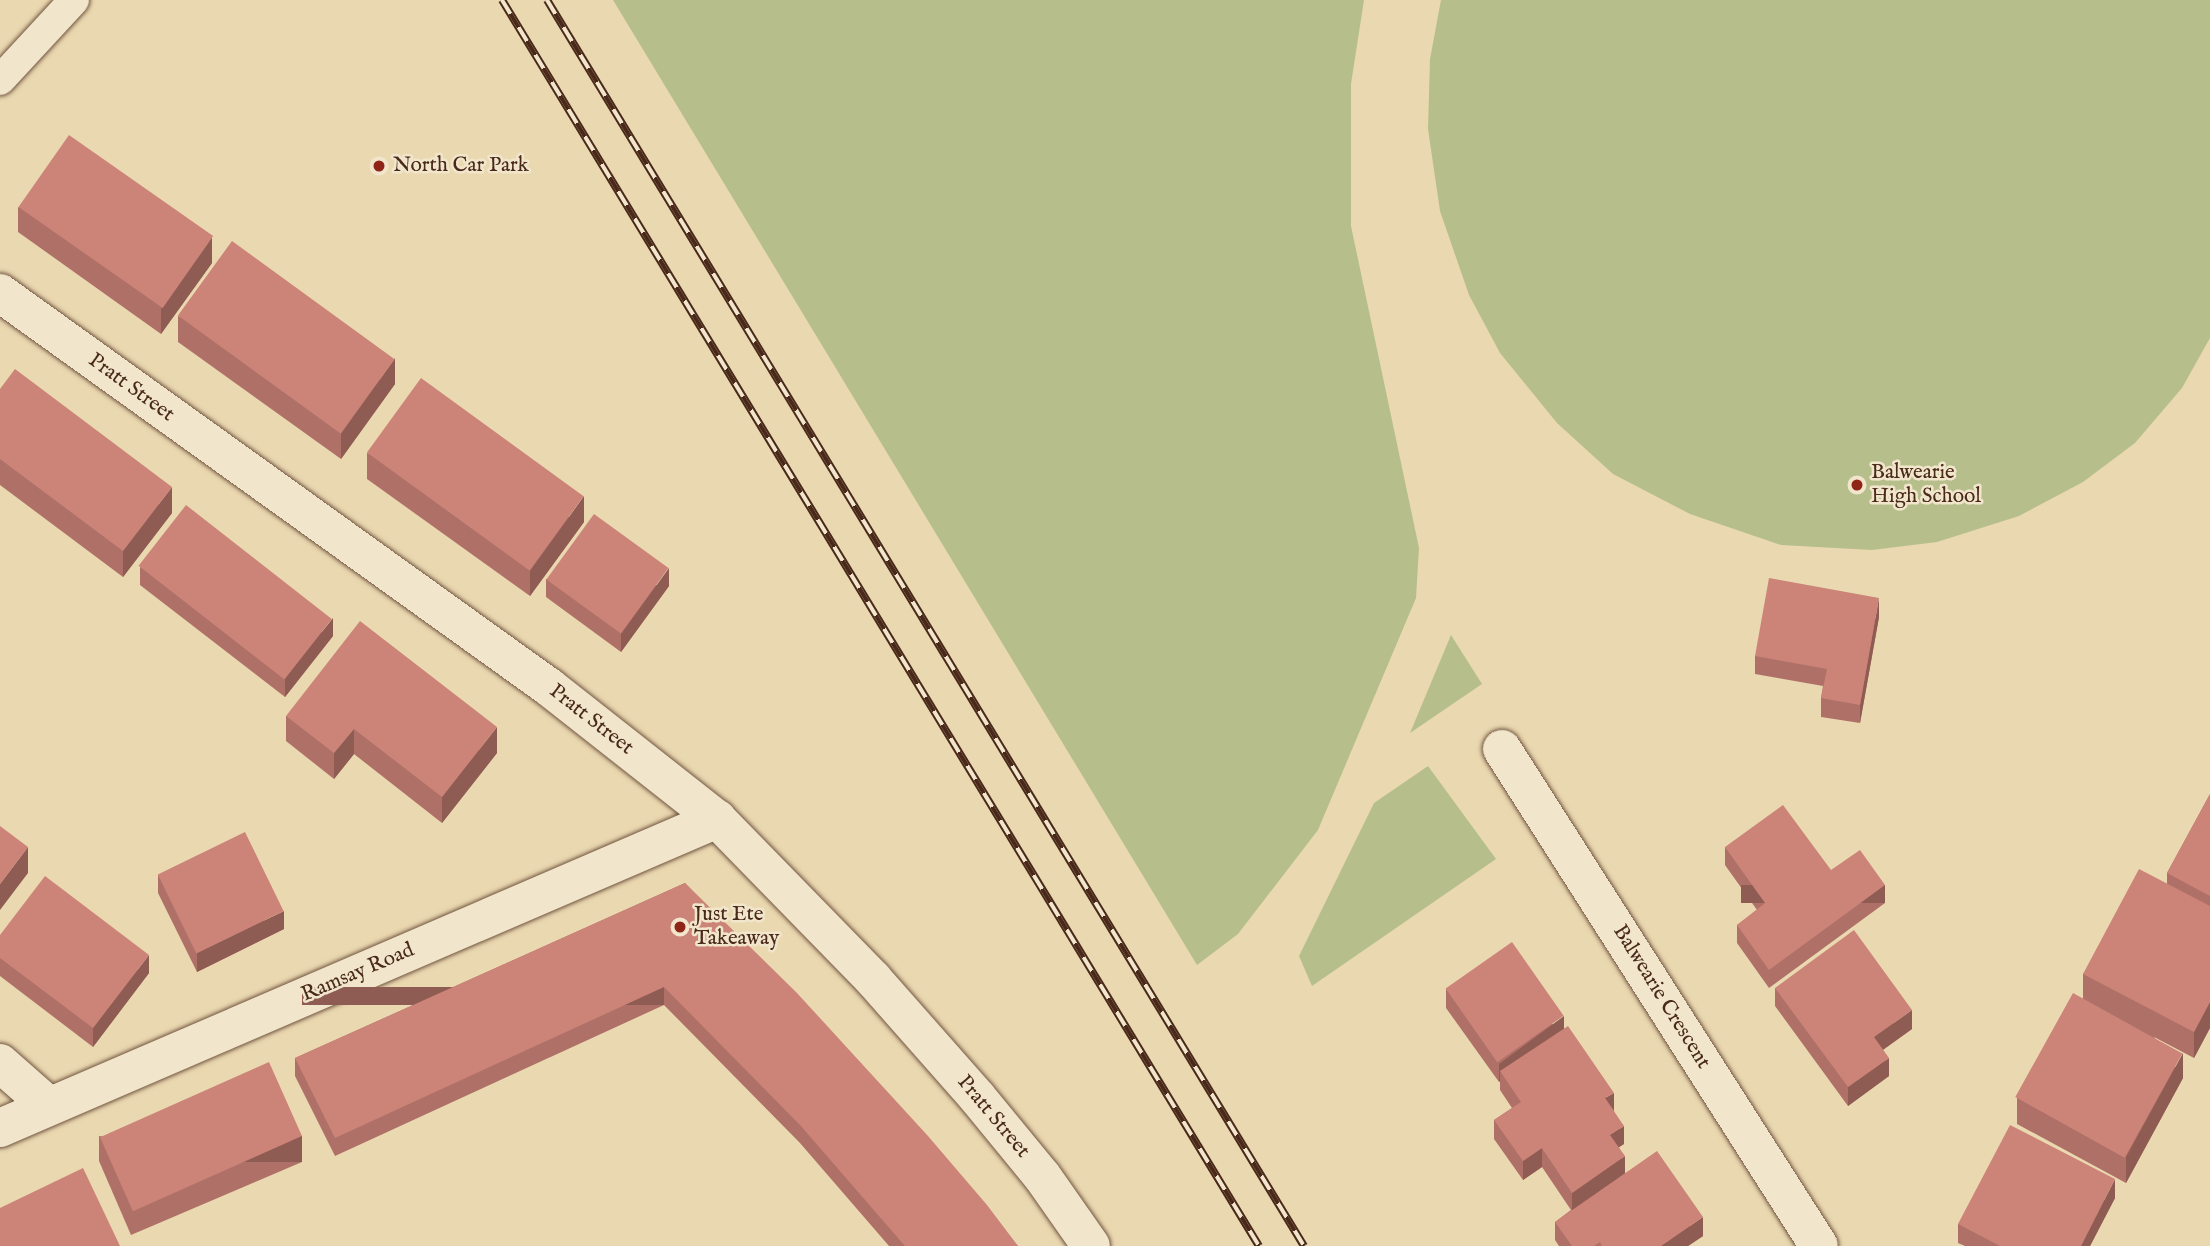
<!DOCTYPE html>
<html>
<head>
<meta charset="utf-8">
<style>
	body { margin:0 }
	#map { position:relative; width:2210px; height:1246px; overflow:hidden; background:#ead8b0; font-family:"IM FELL English",serif }
	div>[style] { position:absolute }
	[style*='--x'] { left:calc(var(--x)*1px); top:calc(var(--y)*1px); width:calc(var(--w)*1px); rotate:calc(var(--a)*1deg) }
	.green>* { inset:0; background:#b6bf8c }
	.roads { filter:drop-shadow(0 0 2px #715540) drop-shadow(0 0 2px #715540) }
	.service>* { height:30px; margin:-15px; padding:0 15px; transform-origin:15px; border-radius:15px; background:#f1e6cc }
	.minor>* { height:38px; margin:-19px; padding:0 19px; transform-origin:19px; border-radius:19px; background:#f1e6cc }
	.secondary>* { height:38px; margin:-19px; padding:0 19px; transform-origin:19px; border-radius:19px; background:#f1e6cc }
	.rail>* { height:8px; margin-top:-4px; transform-origin:0; background:repeating-linear-gradient(90deg,#f1e6cc 0 16px,#49291a 0 32px); box-sizing:border-box; border-block:2px solid #49291a }
	.wall>* { inset:0; background:#af7167 }
	.shaded-wall>* { inset:0; background:#8f5c54; transform-origin:0 0 }
	.building>* { inset:0; background:#cc8378; transform-origin:0 0 }
	.dots>* { width:19px; height:19px; translate:-50% -50%; box-sizing:border-box; border:4px solid #f1e6cc; border-radius:50% }
	span { translate:-50% -50%; white-space:nowrap; text-align:center; line-height:1.15; -webkit-text-stroke:5px #f1e6cc; paint-order:stroke }
	.poi-label { font-size:21px; color:#49291a }
	.left { translate:0 -50%; text-align:left }
	.street-label { font-size:21px; color:#49291a }
</style>
</head>
<body>
<div id="map">
	<div class="green">
		<div style="clip-path:polygon(613px 0,1364px 0,1351px 84px,1351px 226px,1419px 548px,1416px 598px,1318px 830px,1238px 934px,1197px 965px)"></div>
		<div style="clip-path:polygon(1441px 0,2210px 0,2210px 338px,2182px 388px,2135px 443px,2083px 482px,2019px 516px,1937px 542px,1872px 550px,1781px 545px,1690px 514px,1613px 474px,1557px 423px,1500px 353px,1469px 295px,1440px 211px,1428px 129px,1430px 59px)"></div>
		<div style="clip-path:polygon(1451px 635px,1482px 684px,1410px 733px)"></div>
		<div style="clip-path:polygon(1428px 766px,1496px 859px,1312px 986px,1299px 956px,1374px 803px)"></div>
	</div>
	<div class="roads">
		<div class="service">
			<div style="--x:0;--y:80;--w:109;--a:-47.2"></div>
		</div>
		<div class="minor">
			<div style="--x:1502;--y:749;--w:589;--a:57.47"></div>
			<div style="--x:0;--y:1063;--w:65;--a:41.3"></div>
			<div style="--x:0;--y:1128;--w:781;--a:-23.31"></div>
		</div>
		<div class="secondary">
			<div style="--x:0;--y:293;--w:676;--a:35.67"></div>
			<div style="--x:549;--y:687;--w:214;--a:38.2"></div>
			<div style="--x:717;--y:819;--w:223;--a:45.7"></div>
			<div style="--x:873;--y:979;--w:157;--a:48.6"></div>
			<div style="--x:977;--y:1097;--w:102;--a:50.6"></div>
			<div style="--x:1042;--y:1176;--w:85;--a:55"></div>
		</div>
	</div>
	<div class="rail">
		<div style="--x:502;--y:0;--w:1458;--a:58.72"></div>
		<div style="--x:547;--y:0;--w:1458;--a:58.72"></div>
	</div>
	<div class="wall">
		<div style="clip-path:polygon(18px 207px,212px 263px,161px 334px,18px 232px)"></div>
		<div style="clip-path:polygon(178px 316px,395px 384px,341px 459px,178px 342px)"></div>
		<div style="clip-path:polygon(0 389px,172px 513px,123px 577px,0 485px)"></div>
		<div style="clip-path:polygon(367px 453px,584px 522px,530px 596px,367px 479px)"></div>
		<div style="clip-path:polygon(140px 567px,333px 636px,285px 697px,140px 585px)"></div>
		<div style="clip-path:polygon(546px 579px,669px 586px,621px 652px,546px 597px)"></div>
		<div style="clip-path:polygon(1879px 617px,1860px 723px,1821px 717px,1821px 698px,1823px 686px,1755px 674px,1755px 656px)"></div>
		<div style="clip-path:polygon(286px 716px,497px 753px,442px 823px,354px 754px,334px 779px,286px 741px)"></div>
		<div style="clip-path:polygon(2210px 794px,2210px 1028px,2194px 1058px,2154px 1037px,2183px 1078px,2126px 1183px,2017px 1124px,2017px 1098px,2083px 998px,2083px 974px,2167px 884px,2167px 873px)"></div>
		<div style="clip-path:polygon(1725px 847px,1831px 870px,1885px 903px,1769px 988px,1737px 943px,1737px 925px,1757px 910px,1725px 865px)"></div>
		<div style="clip-path:polygon(158px 875px,284px 929px,197px 972px,158px 893px)"></div>
		<div style="clip-path:polygon(685px 883px,1018px 1246px,889px 1246px,800px 1143px,664px 1005px,335px 1156px,295px 1076px,295px 1058px)"></div>
		<div style="clip-path:polygon(0 935px,149px 973px,93px 1047px,0 976px)"></div>
		<div style="clip-path:polygon(1775px 988px,1912px 1029px,1883px 1050px,1889px 1076px,1848px 1106px,1775px 1006px)"></div>
		<div style="clip-path:polygon(1446px 989px,1564px 1028px,1614px 1111px,1624px 1144px,1619px 1147px,1625px 1173px,1703px 1236px,1688px 1246px,1559px 1246px,1555px 1240px,1555px 1222px,1571px 1210px,1542px 1167px,1523px 1180px,1494px 1139px,1494px 1120px,1512px 1108px,1500px 1090px,1500px 1081px,1499px 1082px,1446px 1008px)"></div>
		<div style="clip-path:polygon(99px 1136px,302px 1162px,131px 1235px,99px 1161px)"></div>
		<div style="clip-path:polygon(2115px 1198px,2090px 1246px,1965px 1246px,1958px 1243px,1958px 1224px)"></div>
	</div>
	<div class="shaded-wall">
		<div style="clip-path:polygon(212px 237px,212px 263px,161px 334px,161px 309px)"></div>
		<div style="clip-path:polygon(395px 358px,395px 384px,341px 459px,341px 434px)"></div>
		<div style="clip-path:polygon(172px 487px,172px 513px,123px 577px,123px 551px)"></div>
		<div style="clip-path:polygon(584px 496px,584px 522px,530px 596px,530px 571px)"></div>
		<div style="clip-path:polygon(669px 568px,669px 586px,621px 652px,621px 634px)"></div>
		<div style="clip-path:polygon(1879px 598px,1879px 617px,1860px 723px,1860px 705px)"></div>
		<div style="clip-path:polygon(333px 618px,333px 636px,285px 697px,285px 678px)"></div>
		<div style="clip-path:polygon(497px 727px,497px 753px,442px 823px,442px 797px)"></div>
		<div style="clip-path:polygon(354px 729px,354px 754px,334px 779px,334px 753px)"></div>
		<div style="clip-path:polygon(28px 847px,28px 873px,0 910px,0 884px)"></div>
		<div style="left:1885px;top:885px;width:18px;height:144px;rotate:90deg"></div>
		<div style="clip-path:polygon(284px 911px,284px 929px,197px 972px,197px 953px)"></div>
		<div style="clip-path:polygon(149px 955px,149px 973px,93px 1047px,93px 1028px)"></div>
		<div style="left:664px;top:987px;width:18px;height:362px;rotate:90deg"></div>
		<div style="clip-path:polygon(2210px 1002px,2210px 1028px,2194px 1058px,2194px 1032px)"></div>
		<div style="clip-path:polygon(1912px 1010px,1912px 1029px,1874px 1056px,1874px 1037px)"></div>
		<div style="clip-path:polygon(1564px 1016px,1564px 1034px,1500px 1071px,1500px 1081px,1499px 1082px,1499px 1064px)"></div>
		<div style="clip-path:polygon(2183px 1053px,2183px 1078px,2126px 1183px,2126px 1157px)"></div>
		<div style="clip-path:polygon(1889px 1058px,1889px 1076px,1848px 1106px,1848px 1087px)"></div>
		<div style="clip-path:polygon(1614px 1093px,1614px 1111px,1605px 1098px)"></div>
		<div style="clip-path:polygon(1624px 1126px,1624px 1144px,1610px 1153px,1610px 1135px)"></div>
		<div style="left:302px;top:1136px;width:26px;height:186px;rotate:90deg"></div>
		<div style="clip-path:polygon(1542px 1148px,1542px 1167px,1523px 1180px,1523px 1161px)"></div>
		<div style="clip-path:polygon(1625px 1156px,1625px 1174px,1572px 1211px,1572px 1193px)"></div>
		<div style="clip-path:polygon(2115px 1179px,2115px 1198px,2090px 1246px,2081px 1246px)"></div>
		<div style="clip-path:polygon(1703px 1217px,1703px 1236px,1688px 1246px,1661px 1246px)"></div>
	</div>
	<div class="building">
		<div style="left:69px;top:135px;width:176px;height:88px;rotate:35deg"></div>
		<div style="left:232px;top:241px;width:201px;height:92px;rotate:36deg"></div>
		<div style="clip-path:polygon(15px 369px,172px 487px,123px 551px,0 459px,0 389px)"></div>
		<div style="left:421px;top:378px;width:201px;height:92px;rotate:36deg"></div>
		<div style="left:186px;top:505px;width:185px;height:77px;rotate:38deg"></div>
		<div style="left:594px;top:514px;width:92px;height:81px;rotate:36deg"></div>
		<div style="clip-path:polygon(1769px 578px,1879px 598px,1860px 705px,1821px 698px,1827px 669px,1755px 656px)"></div>
		<div style="clip-path:polygon(360px 621px,497px 727px,442px 797px,354px 729px,334px 753px,286px 716px)"></div>
		<div style="clip-path:polygon(2210px 794px,2210px 896px,2167px 873px)"></div>
		<div style="clip-path:polygon(1783px 805px,1831px 870px,1860px 850px,1885px 885px,1769px 970px,1737px 925px,1765px 903px,1725px 847px)"></div>
		<div style="clip-path:polygon(0 826px,28px 847px,0 884px)"></div>
		<div style="left:245px;top:832px;width:88px;height:97px;rotate:64deg"></div>
		<div style="clip-path:polygon(2139px 869px,2210px 906px,2210px 1002px,2194px 1032px,2083px 974px)"></div>
		<div style="clip-path:polygon(45px 876px,149px 955px,93px 1028px,0 958px,0 935px)"></div>
		<div style="clip-path:polygon(685px 883px,797px 993px,928px 1136px,987px 1205px,1018px 1246px,905px 1246px,800px 1125px,664px 987px,335px 1138px,295px 1058px)"></div>
		<div style="clip-path:polygon(1854px 930px,1912px 1010px,1874px 1037px,1889px 1058px,1848px 1087px,1775px 988px)"></div>
		<div style="left:1512px;top:942px;width:90px;height:81px;rotate:55deg"></div>
		<div style="left:2073px;top:993px;width:125px;height:119px;rotate:29deg"></div>
		<div style="clip-path:polygon(1568px 1026px,1614px 1093px,1605px 1098px,1624px 1126px,1610px 1135px,1625px 1156px,1572px 1193px,1542px 1148px,1523px 1161px,1494px 1120px,1521px 1102px,1500px 1071px)"></div>
		<div style="left:269px;top:1062px;width:81px;height:185px;rotate:66deg"></div>
		<div style="clip-path:polygon(2010px 1125px,2115px 1179px,2081px 1246px,2000px 1246px,1958px 1224px)"></div>
		<div style="clip-path:polygon(1657px 1151px,1703px 1217px,1661px 1246px,1602px 1246px,1600px 1242px,1594px 1246px,1572px 1246px,1555px 1222px)"></div>
		<div style="clip-path:polygon(83px 1168px,120px 1246px,0 1246px,0 1208px)"></div>
	</div>
	<div class="dots">
		<div style="left:379px;top:166px;background:#8f2418"></div>
		<div style="left:1857px;top:485px;background:#8f2418"></div>
		<div style="left:680px;top:927px;background:#8f2418"></div>
	</div>
	<div class="poi-label">
		<span class="left" style="left:393px;top:166px">North Car Park</span>
		<span class="left" style="left:1871px;top:485px">Balwearie<br>High School</span>
		<span class="left" style="left:694px;top:927px">Just Ete<br>Takeaway</span>
	</div>
	<div class="street-label">
		<span style="left:131px;top:388px;rotate:36deg">Pratt Street</span>
		<span style="left:591px;top:720px;rotate:38deg">Pratt Street</span>
		<span style="left:358px;top:973px;rotate:-23deg">Ramsay Road</span>
		<span style="left:1661px;top:997px;rotate:58deg">Balwearie Crescent</span>
		<span style="left:993px;top:1117px;rotate:50deg">Pratt Street</span>
	</div>
</div>
</body>
</html>
